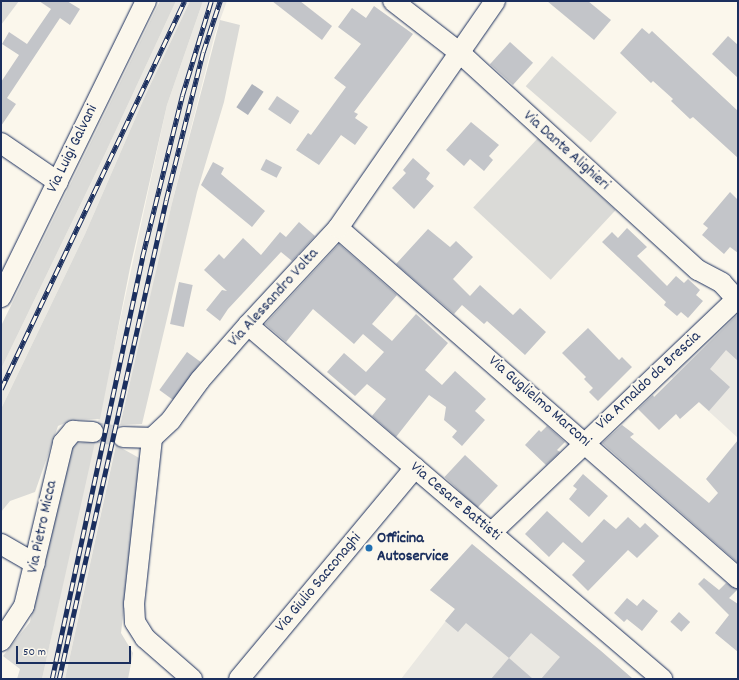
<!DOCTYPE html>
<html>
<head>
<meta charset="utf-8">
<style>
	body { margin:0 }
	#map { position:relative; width:739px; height:680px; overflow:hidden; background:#fbf7ec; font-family:Dekko,sans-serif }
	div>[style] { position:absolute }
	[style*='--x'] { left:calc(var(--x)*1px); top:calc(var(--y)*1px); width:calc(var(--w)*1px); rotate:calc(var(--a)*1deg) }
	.built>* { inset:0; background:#eae8e2 }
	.green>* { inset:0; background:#dadad7; transform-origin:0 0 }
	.water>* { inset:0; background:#afb3bb; transform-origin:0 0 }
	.building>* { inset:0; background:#c3c5c9; transform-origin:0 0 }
	.minor-tunnel>* { height:20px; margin-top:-10px; transform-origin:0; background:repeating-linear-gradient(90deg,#cecfd0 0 20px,transparent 0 30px) }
	.roads { filter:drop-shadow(0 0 1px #1b2f5e) drop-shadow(0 0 1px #1b2f5e) }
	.minor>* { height:20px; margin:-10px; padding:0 10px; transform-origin:10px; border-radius:10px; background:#fbf7ec }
	.rail>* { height:4.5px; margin-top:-2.25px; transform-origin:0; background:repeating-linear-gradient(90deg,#fbf7ec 0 9px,#1b2f5e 0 18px); box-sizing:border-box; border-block:1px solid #1b2f5e }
	.dots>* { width:11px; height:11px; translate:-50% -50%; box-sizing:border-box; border:2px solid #fbf7ec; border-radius:50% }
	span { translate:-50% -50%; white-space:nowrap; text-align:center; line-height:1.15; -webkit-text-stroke:4px #fbf7ec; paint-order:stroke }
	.street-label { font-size:16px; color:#1b2f5e }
	.poi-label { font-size:16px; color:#1b2f5e; font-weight:700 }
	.left { translate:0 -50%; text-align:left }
	.frame { position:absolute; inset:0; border:2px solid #1b2f5e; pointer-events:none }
	.scale { position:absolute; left:16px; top:646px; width:115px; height:18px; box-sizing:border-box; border:2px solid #1b2f5e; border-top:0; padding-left:5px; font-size:12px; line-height:14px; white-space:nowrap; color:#1b2f5e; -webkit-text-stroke:3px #fbf7ec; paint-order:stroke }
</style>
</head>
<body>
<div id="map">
	<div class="built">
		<div style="clip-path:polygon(176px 1px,190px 1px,145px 96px,85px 234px,1px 409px,1px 369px,104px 156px)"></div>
		<div style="clip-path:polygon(203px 1px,227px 1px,215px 34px,172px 203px,149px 308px,124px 406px,65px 679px,42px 679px,167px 105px)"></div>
		<div style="clip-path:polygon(735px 314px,738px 317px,738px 438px,669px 375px,678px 370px)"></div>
		<div style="clip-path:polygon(472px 544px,601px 651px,633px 679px,401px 679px,455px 609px,430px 590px)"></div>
	</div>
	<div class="green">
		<div style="clip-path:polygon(1px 1px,19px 1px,1px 25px)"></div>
		<div style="clip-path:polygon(160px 1px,176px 1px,104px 156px,1px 369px,1px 326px)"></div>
		<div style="clip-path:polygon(190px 1px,203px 1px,167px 105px,130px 268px,100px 419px,72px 420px,58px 426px,35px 492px,10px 501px,1px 512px,1px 409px,85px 234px,145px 96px)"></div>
		<div style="clip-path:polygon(220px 20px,240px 25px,224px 102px,197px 192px,142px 424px,120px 425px,172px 203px)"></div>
		<div style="left:552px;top:56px;width:86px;height:40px;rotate:41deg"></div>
		<div style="left:538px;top:138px;width:106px;height:95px;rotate:43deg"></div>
		<div style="clip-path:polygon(95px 442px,42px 679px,17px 679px,20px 669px,3px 656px,30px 622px,70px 444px)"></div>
		<div style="clip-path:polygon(116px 445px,141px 459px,121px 633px,133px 653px,128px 679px,65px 679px)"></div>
	</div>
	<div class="water">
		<div style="left:252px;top:84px;width:14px;height:28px;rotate:34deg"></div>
	</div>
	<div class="building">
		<div style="clip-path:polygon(39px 1px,67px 1px,80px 9px,70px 25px,60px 18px,7px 98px,16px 104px,1px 126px,1px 82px,19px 55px,2px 44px,9px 32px,27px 44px,51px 9px)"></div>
		<div style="clip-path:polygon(272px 1px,300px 1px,332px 26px,322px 40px)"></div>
		<div style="clip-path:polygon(547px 1px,588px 1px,611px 20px,594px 40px)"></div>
		<div style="clip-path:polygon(374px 6px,413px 34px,354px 112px,358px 114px,355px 118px,368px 127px,355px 145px,341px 135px,319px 165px,296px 150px,308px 133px,311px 135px,346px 87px,334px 78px,361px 44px,338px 27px,352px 8px,366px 18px)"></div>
		<div style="clip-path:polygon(642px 28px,649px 34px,652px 31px,738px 111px,738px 158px,693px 117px,690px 119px,671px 101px,673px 99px,653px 81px,651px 83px,620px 53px)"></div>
		<div style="clip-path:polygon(728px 36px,738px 45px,738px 78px,712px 54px)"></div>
		<div style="left:510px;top:42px;width:31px;height:30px;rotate:42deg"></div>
		<div style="left:277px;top:96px;width:27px;height:16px;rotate:34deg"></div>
		<div style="clip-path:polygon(471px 122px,499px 145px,489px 156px,493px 160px,484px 171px,470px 159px,464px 166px,446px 150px)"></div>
		<div style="clip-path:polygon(413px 158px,430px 173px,426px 179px,434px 186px,414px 209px,392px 188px,406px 173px,403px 170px)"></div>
		<div style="left:266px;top:159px;width:18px;height:12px;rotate:27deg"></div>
		<div style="clip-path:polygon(213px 162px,224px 168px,221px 174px,265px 211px,252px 227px,201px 185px)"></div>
		<div style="clip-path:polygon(730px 192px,738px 200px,738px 253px,730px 247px,724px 254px,702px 235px,708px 228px,703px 224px)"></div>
		<div style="clip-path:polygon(299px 222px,315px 236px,292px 261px,281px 252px,228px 309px,220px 321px,206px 310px,222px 290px,227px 291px,204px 270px,219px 254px,224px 259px,243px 238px,261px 255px,280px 232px,286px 237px)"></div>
		<div style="clip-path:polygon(627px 228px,647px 247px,637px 256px,667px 286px,676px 276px,684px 283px,688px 279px,700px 290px,696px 295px,703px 301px,688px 318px,681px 312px,677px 316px,664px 305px,666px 302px,602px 242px,612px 232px,618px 238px)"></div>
		<div style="clip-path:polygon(428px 229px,450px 247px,456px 241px,473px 257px,453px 279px,470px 296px,480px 285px,513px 315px,520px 308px,546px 332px,525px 355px,487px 321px,484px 324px,462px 305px,454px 314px,396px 264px)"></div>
		<div style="clip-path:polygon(339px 244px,397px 295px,372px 324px,392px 341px,416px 314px,448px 343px,425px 370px,442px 385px,455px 371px,486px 399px,475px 411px,485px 420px,462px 446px,452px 437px,457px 431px,444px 420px,446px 407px,429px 395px,396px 437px,372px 416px,386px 399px,367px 384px,355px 396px,327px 372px,344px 353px,366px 372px,384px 352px,363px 334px,354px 344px,313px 309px,286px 342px,265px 324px)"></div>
		<div style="left:179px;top:282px;width:14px;height:43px;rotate:12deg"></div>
		<div style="clip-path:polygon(738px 314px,738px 361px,726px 350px,710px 369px,730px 387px,709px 411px,699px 402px,680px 419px,676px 414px,659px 430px,638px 409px,653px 395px,654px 397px)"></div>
		<div style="clip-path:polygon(588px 328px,619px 360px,622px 357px,632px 367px,598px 401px,589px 392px,593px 388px,584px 379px,586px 377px,562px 353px)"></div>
		<div style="left:187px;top:352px;width:17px;height:47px;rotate:36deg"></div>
		<div style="clip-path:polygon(622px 425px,634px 434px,630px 437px,709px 503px,718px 493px,706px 479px,738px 440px,738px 563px,602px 443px)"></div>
		<div style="clip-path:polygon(547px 426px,565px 442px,557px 450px,560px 452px,546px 465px,525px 445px,539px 430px,541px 432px)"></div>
		<div style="left:465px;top:455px;width:45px;height:30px;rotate:43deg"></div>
		<div style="clip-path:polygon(583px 474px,608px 496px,589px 517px,569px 499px,577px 489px,573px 486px)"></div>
		<div style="clip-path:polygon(547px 511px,582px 543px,604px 519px,616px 529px,628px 517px,640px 528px,645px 523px,659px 536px,637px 558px,628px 550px,588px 591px,572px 575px,585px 561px,563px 542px,549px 557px,525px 534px)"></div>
		<div style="clip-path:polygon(472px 544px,601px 651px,633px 679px,541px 679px,560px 657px,531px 633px,509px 658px,466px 623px,458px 632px,445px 621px,455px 609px,430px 590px)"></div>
		<div style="clip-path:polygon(704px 578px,719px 590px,726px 583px,738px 589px,729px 598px,738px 604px,738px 652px,715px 633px,729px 615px,698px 584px)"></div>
		<div style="clip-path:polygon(627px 598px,637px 606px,643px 599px,658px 611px,642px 631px,627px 619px,624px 622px,614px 613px)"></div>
		<div style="left:679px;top:612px;width:15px;height:13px;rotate:42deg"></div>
		<div style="clip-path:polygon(509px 658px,533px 679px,491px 679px)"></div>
	</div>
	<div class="minor-tunnel">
		<div style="--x:93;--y:432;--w:30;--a:9"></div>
	</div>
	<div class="roads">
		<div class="minor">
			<div style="--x:393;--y:1;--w:85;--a:37.8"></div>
			<div style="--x:460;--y:53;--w:322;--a:42.4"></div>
			<div style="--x:698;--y:270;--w:27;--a:28"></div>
			<div style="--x:722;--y:283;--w:24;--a:48"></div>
			<div style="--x:1;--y:143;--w:69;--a:34.4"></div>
			<div style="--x:338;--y:228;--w:532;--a:41.19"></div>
			<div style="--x:1;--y:297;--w:330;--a:-63.9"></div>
			<div style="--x:248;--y:325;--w:545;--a:40.53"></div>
			<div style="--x:123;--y:437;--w:29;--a:2"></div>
			<div style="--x:492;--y:532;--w:340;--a:-43.6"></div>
			<div style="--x:1;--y:544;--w:39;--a:30"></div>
			<div style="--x:1;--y:641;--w:42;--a:-56.7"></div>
			<div style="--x:24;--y:606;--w:168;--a:-76.5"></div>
			<div style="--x:63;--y:443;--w:16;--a:-50"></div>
			<div style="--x:73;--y:431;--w:20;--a:3"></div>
			<div style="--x:192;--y:679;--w:62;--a:-138.9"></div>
			<div style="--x:145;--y:638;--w:19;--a:-122"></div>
			<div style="--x:135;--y:622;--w:18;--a:-93"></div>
			<div style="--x:134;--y:604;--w:167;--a:-83.8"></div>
			<div style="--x:152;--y:438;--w:26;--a:-43"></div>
			<div style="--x:171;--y:420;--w:49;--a:-54.1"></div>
			<div style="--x:200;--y:380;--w:73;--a:-48.9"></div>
			<div style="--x:248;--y:325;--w:132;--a:-47.1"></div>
			<div style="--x:338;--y:228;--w:276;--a:-55.3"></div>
			<div style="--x:239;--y:679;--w:275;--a:-50.2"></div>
		</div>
	</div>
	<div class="rail">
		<div style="--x:1;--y:389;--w:429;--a:-64.7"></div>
		<div style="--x:52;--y:679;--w:431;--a:-77.9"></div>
		<div style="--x:142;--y:258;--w:167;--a:-76.1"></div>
		<div style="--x:182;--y:96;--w:99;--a:-73"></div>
		<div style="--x:59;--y:679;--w:491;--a:-77.4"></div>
		<div style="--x:166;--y:200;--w:153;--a:-76"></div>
		<div style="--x:203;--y:52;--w:54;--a:-71.6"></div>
	</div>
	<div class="dots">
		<div style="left:369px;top:548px;background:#1f6fb2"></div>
	</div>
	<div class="street-label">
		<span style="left:73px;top:149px;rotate:-64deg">Via Luigi Galvani</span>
		<span style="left:566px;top:151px;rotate:42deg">Via Dante Alighieri</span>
		<span style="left:274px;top:298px;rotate:-48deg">Via Alessandro Volta</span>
		<span style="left:649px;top:381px;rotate:-43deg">Via Arnaldo da Brescia</span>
		<span style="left:539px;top:402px;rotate:41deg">Via Guglielmo Marconi</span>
		<span style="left:455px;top:502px;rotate:40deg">Via Cesare Battisti</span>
		<span style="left:43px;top:527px;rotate:-78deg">Via Pietro Micca</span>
		<span style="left:319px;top:583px;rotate:-50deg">Via Giulio Sacconaghi</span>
	</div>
	<div class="poi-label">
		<span class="left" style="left:377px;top:548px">Officina<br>Autoservice</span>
	</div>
	<div class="frame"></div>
	<div class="scale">50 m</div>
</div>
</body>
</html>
